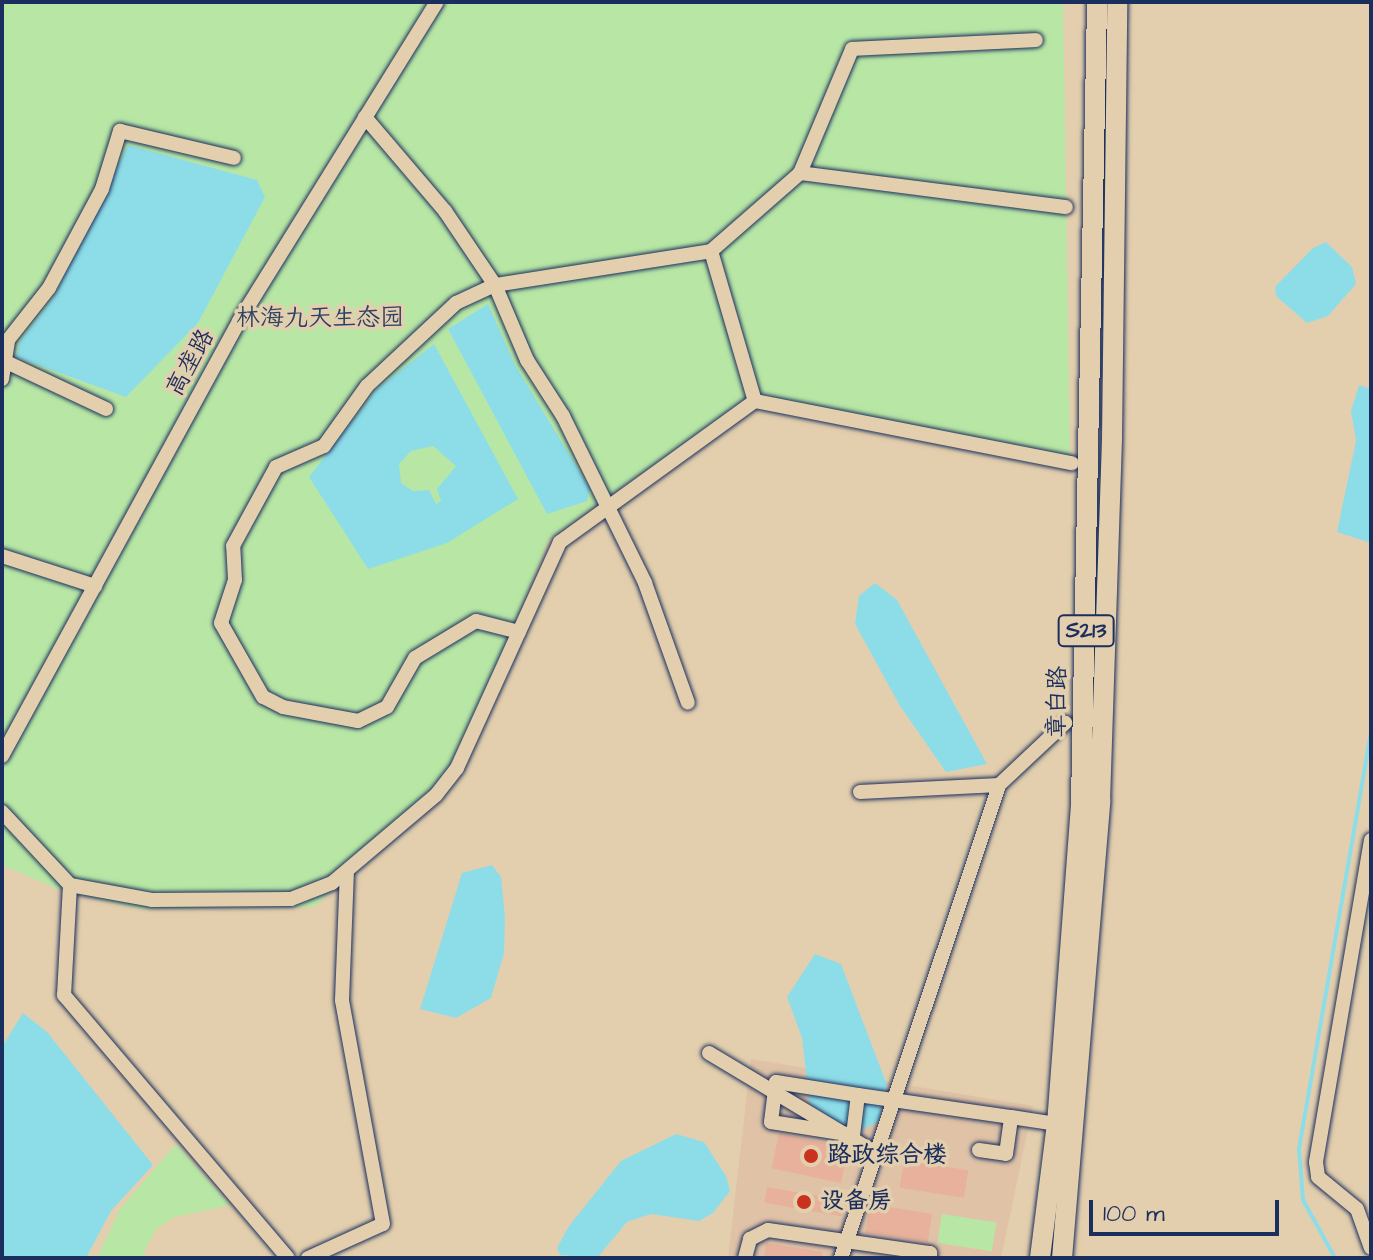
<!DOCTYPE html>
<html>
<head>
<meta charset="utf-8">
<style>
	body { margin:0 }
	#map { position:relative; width:1373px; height:1260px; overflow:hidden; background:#e3cfad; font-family:"Architects Daughter","LXGW WenKai TC",sans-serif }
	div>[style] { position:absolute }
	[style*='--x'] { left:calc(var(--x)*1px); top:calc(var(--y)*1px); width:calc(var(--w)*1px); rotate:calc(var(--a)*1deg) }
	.built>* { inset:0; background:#e0c3a7 }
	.green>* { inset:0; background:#b8e7a5; transform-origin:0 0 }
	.water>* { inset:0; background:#8ddde8 }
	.stream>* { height:4px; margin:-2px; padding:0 2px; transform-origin:2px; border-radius:2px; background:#8ddde8 }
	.building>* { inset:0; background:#e7b19b; transform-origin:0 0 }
	.roads { filter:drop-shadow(0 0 2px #1b2f5e) drop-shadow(0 0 2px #1b2f5e) }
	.minor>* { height:14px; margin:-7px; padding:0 7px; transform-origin:7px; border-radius:7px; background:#e3cfad }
	.highway>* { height:20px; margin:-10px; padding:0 10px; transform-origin:10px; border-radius:10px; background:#e3cfad }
	.dots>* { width:22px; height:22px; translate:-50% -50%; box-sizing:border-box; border:4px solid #e3cfad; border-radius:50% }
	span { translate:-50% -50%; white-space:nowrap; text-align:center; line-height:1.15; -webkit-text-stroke:7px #e3cfad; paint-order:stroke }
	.shield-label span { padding:2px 6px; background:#e3cfad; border:2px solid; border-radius:6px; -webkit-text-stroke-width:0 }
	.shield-label { font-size:22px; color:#1b2f5e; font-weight:700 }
	.park-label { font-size:24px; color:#2b4165 }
	.street-label { font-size:24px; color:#1b2f5e }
	.poi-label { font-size:24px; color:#1b2f5e; font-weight:700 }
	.left { translate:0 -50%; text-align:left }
	.frame { position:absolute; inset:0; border:4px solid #1b2f5e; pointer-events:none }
	.scale { position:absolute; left:1089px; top:1200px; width:190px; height:36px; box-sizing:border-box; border:4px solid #1b2f5e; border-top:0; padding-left:10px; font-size:24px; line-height:28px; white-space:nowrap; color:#1b2f5e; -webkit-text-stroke:6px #e3cfad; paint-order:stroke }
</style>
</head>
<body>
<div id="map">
	<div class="built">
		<div style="clip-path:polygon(751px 1059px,1033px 1106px,1001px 1258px,728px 1258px)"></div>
	</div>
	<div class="green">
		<div style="clip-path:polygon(2px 2px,1063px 2px,1070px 460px,751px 396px,549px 539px,451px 780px,314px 907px,141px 909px,60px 890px,2px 865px)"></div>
		<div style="clip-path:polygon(176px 1144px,230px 1205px,175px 1217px,156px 1229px,143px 1254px,153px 1258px,97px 1258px,120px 1209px)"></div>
		<div style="left:942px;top:1214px;width:55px;height:29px;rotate:9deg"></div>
	</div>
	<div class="water">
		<div style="clip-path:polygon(128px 145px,257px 180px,265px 197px,198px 323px,126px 397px,16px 357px,20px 341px,54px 297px)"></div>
		<div style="clip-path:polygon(1326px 242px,1352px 267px,1356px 284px,1328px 316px,1307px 323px,1276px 296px,1275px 287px,1313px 248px)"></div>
		<div style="clip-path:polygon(488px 304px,515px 365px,590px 489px,587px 501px,547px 514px,448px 329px)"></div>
		<div style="clip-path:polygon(evenodd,434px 344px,518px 499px,447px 543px,368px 569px,309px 477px,377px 389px,434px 344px,433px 446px,456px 466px,437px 489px,441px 501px,436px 504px,429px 490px,413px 491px,401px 483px,399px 464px,411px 451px,433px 446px)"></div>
		<div style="clip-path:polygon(1359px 385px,1371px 389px,1371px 543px,1337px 532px,1356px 441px,1351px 411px)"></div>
		<div style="clip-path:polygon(875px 583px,897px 600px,987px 764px,946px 772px,900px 706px,855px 624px,859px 596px)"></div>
		<div style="clip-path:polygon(492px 865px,501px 877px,505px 918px,504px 953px,491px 998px,456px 1018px,420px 1009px,462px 873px)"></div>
		<div style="clip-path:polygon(815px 954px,841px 964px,887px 1085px,879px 1121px,864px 1129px,849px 1130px,810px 1107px,802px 1038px,787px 997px)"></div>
		<div style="clip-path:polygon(23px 1013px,47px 1032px,153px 1165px,111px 1211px,86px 1258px,2px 1258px,2px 1047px)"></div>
		<div style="clip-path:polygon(676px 1134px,704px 1142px,726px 1176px,730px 1191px,713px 1213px,699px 1221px,651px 1214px,627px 1222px,597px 1258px,560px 1255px,557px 1248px,569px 1226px,621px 1161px)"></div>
	</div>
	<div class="stream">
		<div style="--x:1335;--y:1258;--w:66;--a:-118.9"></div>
		<div style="--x:1303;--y:1200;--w:51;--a:-94.5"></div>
		<div style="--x:1299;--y:1149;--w:422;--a:-80.2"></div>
	</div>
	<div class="building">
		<div style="left:779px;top:1133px;width:71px;height:36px;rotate:12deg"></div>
		<div style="left:904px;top:1160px;width:65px;height:28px;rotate:9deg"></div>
		<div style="left:767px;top:1187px;width:78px;height:16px;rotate:10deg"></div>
		<div style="left:870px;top:1204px;width:63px;height:29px;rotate:9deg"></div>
		<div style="clip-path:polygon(766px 1243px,822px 1252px,822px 1258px,764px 1258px)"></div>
	</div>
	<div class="roads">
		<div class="minor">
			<div style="--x:365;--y:117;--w:123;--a:49.6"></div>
			<div style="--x:445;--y:211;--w:89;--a:56"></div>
			<div style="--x:495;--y:285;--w:82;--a:66.9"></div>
			<div style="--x:527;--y:360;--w:67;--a:57.3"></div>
			<div style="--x:563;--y:416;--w:186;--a:63.8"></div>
			<div style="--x:645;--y:583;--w:127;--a:70.3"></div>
			<div style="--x:800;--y:173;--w:268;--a:7.3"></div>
			<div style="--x:711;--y:251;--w:156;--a:73.7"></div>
			<div style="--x:2;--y:360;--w:115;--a:25.2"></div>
			<div style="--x:2;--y:379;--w:39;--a:-81"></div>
			<div style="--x:8;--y:340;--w:66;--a:-51.7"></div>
			<div style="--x:49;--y:288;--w:112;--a:-61.8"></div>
			<div style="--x:102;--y:189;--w:61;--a:-72.8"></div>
			<div style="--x:120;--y:131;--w:117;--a:13.3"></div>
			<div style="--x:2;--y:556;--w:98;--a:17.9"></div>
			<div style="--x:519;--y:632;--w:44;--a:-165.7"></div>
			<div style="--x:476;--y:621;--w:71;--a:148.8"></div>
			<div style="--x:415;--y:658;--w:56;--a:119.7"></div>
			<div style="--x:387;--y:707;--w:32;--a:154"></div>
			<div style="--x:358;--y:721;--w:76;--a:-169.4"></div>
			<div style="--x:283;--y:707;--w:22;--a:-153"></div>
			<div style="--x:263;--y:697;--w:85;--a:-119.6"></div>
			<div style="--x:221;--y:623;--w:45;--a:-72"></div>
			<div style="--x:235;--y:580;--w:34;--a:-93"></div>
			<div style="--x:233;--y:546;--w:90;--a:-61.4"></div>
			<div style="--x:276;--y:467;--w:52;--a:-23.6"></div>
			<div style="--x:324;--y:446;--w:74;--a:-54.4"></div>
			<div style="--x:367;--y:386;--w:122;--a:-43"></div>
			<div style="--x:456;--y:303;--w:43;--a:-24.8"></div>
			<div style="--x:495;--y:285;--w:219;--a:-8.9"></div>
			<div style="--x:711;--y:251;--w:118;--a:-41.2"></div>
			<div style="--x:800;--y:173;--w:134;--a:-67.2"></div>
			<div style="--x:852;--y:49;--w:184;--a:-2.8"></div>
			<div style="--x:2;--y:756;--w:495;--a:-61.4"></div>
			<div style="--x:239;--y:321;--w:375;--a:-58.2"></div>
			<div style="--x:860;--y:792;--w:139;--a:-2.9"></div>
			<div style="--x:999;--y:785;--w:91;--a:-43.2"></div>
			<div style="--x:2;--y:812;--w:100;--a:47"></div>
			<div style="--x:70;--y:885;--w:83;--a:10.4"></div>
			<div style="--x:152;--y:900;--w:139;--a:-0.4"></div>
			<div style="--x:291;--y:899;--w:44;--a:-21.3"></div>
			<div style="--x:332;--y:883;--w:136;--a:-40.2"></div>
			<div style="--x:436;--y:795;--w:34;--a:-52"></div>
			<div style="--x:457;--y:768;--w:248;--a:-65.5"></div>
			<div style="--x:560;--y:542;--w:241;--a:-35.9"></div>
			<div style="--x:755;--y:401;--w:323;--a:11.1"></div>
			<div style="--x:1371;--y:840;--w:327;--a:99.7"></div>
			<div style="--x:1316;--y:1162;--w:15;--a:82"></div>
			<div style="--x:1318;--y:1177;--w:50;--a:39.4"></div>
			<div style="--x:1357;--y:1209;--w:41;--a:70.3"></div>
			<div style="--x:70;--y:885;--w:110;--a:93.1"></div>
			<div style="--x:64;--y:995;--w:345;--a:49.6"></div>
			<div style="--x:709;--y:1053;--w:195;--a:30.9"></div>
			<div style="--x:858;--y:1095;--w:40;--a:97.1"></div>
			<div style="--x:853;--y:1135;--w:83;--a:-171"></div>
			<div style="--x:771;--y:1122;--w:40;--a:-82.9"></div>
			<div style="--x:776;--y:1082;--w:83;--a:9"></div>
			<div style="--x:858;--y:1095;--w:155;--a:8.2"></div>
			<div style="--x:1011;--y:1117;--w:47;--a:8.7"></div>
			<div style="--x:979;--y:1150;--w:27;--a:8"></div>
			<div style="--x:1006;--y:1154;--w:37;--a:-82"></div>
			<div style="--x:308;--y:1258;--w:82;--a:-24.4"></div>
			<div style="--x:383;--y:1224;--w:228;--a:-100.4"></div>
			<div style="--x:342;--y:1000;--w:129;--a:-87.8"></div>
			<div style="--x:745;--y:1258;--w:20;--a:-75"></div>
			<div style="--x:750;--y:1239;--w:20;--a:-27"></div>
			<div style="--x:768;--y:1230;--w:164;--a:8.1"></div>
			<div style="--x:930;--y:1253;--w:5;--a:90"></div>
			<div style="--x:841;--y:1258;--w:499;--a:-71.5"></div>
		</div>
		<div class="highway">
			<div style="--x:1040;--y:1258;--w:135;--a:-82.8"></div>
			<div style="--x:1057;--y:1124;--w:323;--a:-85.7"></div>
			<div style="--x:1081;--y:802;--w:800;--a:-88.85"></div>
			<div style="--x:1062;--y:1258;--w:459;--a:-85.2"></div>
			<div style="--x:1100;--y:801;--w:363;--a:-88.1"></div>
			<div style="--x:1112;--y:438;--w:436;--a:-89.3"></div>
		</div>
	</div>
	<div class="dots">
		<div style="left:811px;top:1156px;background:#c8321e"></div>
		<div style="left:804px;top:1202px;background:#c8321e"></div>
	</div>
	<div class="shield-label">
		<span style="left:1086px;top:631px">S213</span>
	</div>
	<div class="park-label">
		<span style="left:320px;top:319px">林海九天生态园</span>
	</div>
	<div class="street-label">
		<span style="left:191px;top:363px;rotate:-61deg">高垄路</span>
		<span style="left:1058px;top:702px;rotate:-89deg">章白路</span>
	</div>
	<div class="poi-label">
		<span class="left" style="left:827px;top:1156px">路政综合楼</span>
		<span class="left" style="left:820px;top:1202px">设备房</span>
	</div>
	<div class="frame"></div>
	<div class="scale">100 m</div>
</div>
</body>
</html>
